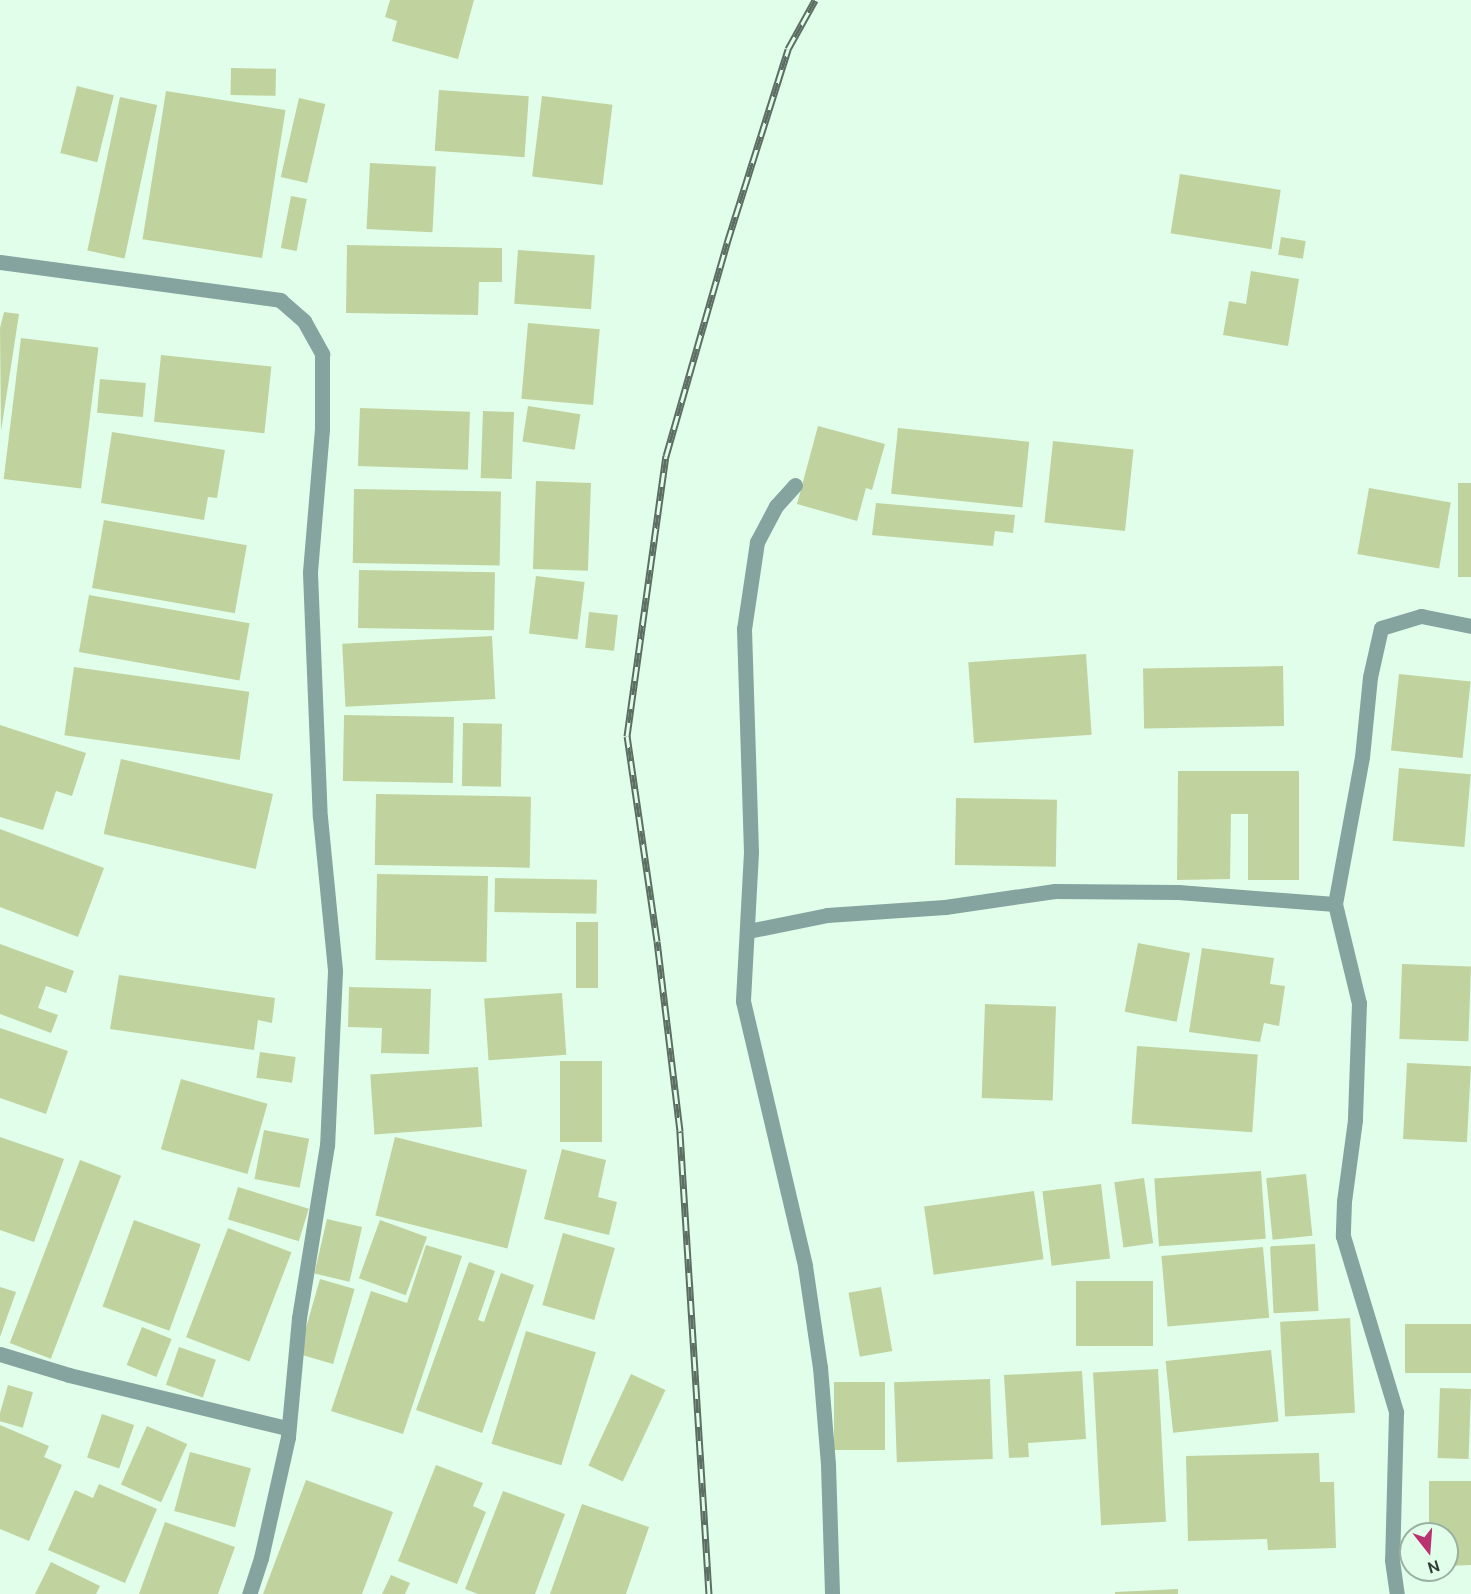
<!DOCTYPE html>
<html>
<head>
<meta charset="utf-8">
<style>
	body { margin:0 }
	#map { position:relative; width:1471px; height:1594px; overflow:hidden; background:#e1feea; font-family:Ubuntu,sans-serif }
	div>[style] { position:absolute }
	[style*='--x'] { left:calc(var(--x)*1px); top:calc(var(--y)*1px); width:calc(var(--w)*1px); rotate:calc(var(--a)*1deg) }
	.building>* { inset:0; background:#c0d39e; transform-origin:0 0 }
	.minor>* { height:15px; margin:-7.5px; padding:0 7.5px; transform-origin:7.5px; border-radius:7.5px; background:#85a39f }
	.rail>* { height:7px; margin-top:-3.5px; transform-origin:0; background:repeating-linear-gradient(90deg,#e1feea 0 14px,#5c6e62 0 28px); box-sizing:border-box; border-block:2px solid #5c6e62 }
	span { translate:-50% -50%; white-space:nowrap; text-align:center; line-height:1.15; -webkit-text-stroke:6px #e1feea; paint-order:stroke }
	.north { position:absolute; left:1399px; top:1522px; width:60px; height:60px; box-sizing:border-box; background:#e1feea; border:2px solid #9ab1a1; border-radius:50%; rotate:163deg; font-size:16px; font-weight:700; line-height:24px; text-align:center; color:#2f3d34 }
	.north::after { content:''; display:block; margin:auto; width:21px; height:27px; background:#bb3270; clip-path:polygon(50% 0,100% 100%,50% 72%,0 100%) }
</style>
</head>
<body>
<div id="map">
	<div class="building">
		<div style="clip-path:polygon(390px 0,474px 0,458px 59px,392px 41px,397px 21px,385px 17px)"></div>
		<div style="left:231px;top:68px;width:45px;height:27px;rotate:1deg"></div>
		<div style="left:77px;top:86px;width:38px;height:69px;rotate:14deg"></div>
		<div style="left:439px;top:90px;width:90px;height:61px;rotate:4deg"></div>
		<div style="left:166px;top:91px;width:121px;height:150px;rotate:9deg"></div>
		<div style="left:542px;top:96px;width:71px;height:81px;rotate:7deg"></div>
		<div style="left:120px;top:97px;width:38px;height:157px;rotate:12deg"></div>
		<div style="left:299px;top:98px;width:27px;height:81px;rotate:13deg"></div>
		<div style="left:370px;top:163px;width:66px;height:66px;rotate:3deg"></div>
		<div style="left:1180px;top:174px;width:102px;height:60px;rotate:9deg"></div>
		<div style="left:291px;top:196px;width:16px;height:53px;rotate:11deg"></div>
		<div style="left:1281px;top:237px;width:25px;height:18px;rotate:9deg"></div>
		<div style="clip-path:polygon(347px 245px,502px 248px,502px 282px,479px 282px,478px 315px,346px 313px)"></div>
		<div style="left:518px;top:250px;width:77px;height:54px;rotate:4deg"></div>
		<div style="clip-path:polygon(1251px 271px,1299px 279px,1288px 346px,1223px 335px,1229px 301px,1246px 304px)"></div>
		<div style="clip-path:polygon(4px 312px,19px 314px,1px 431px,0 328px)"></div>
		<div style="left:528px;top:323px;width:72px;height:76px;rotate:5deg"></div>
		<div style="left:21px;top:338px;width:78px;height:142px;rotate:7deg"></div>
		<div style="left:161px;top:355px;width:111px;height:67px;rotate:6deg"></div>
		<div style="left:100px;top:379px;width:46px;height:34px;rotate:5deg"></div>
		<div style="left:528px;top:406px;width:53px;height:36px;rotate:9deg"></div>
		<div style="left:360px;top:408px;width:110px;height:58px;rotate:2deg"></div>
		<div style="left:483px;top:411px;width:31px;height:67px;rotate:2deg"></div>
		<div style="clip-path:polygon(818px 426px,885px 444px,872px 490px,866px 488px,857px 521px,797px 504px)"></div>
		<div style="left:898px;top:428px;width:132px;height:66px;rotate:6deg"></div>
		<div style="clip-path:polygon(112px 432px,225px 450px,217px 498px,208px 497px,204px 520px,101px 503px)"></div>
		<div style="left:1053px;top:441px;width:81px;height:82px;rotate:6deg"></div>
		<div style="left:536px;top:481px;width:55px;height:88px;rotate:2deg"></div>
		<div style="left:1458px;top:483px;width:13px;height:94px"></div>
		<div style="left:1369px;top:488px;width:83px;height:67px;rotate:10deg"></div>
		<div style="left:354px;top:489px;width:147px;height:74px;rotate:1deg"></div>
		<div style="clip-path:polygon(876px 503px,1015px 515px,1013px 533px,995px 531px,993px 546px,872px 535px)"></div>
		<div style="left:104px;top:520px;width:145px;height:69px;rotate:10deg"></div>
		<div style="left:359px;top:570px;width:136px;height:58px;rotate:1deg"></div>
		<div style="left:536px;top:576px;width:49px;height:58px;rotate:7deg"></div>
		<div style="left:89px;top:595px;width:163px;height:58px;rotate:10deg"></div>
		<div style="left:589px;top:612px;width:29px;height:36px;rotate:6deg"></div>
		<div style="left:492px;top:636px;width:63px;height:150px;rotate:87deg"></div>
		<div style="left:1086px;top:654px;width:81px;height:118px;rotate:86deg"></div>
		<div style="left:1283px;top:666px;width:60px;height:140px;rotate:89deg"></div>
		<div style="left:74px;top:667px;width:177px;height:69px;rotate:8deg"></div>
		<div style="left:1399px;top:674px;width:72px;height:77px;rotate:6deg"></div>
		<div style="left:344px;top:715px;width:110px;height:66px;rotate:1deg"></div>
		<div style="left:463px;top:723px;width:39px;height:63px;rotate:1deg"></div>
		<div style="clip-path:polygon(0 725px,86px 753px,72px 796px,56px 791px,43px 830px,0 817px)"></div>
		<div style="left:121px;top:759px;width:156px;height:77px;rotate:13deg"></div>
		<div style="left:1399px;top:768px;width:72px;height:73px;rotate:5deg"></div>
		<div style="clip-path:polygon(1178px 771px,1299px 771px,1299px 880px,1248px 880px,1248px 814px,1231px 814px,1230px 879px,1177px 880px)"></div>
		<div style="left:376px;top:794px;width:155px;height:71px;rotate:1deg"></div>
		<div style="left:956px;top:798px;width:101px;height:67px;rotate:1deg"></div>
		<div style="clip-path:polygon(0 829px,104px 868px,78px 937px,0 907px)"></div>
		<div style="left:377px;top:874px;width:111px;height:86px;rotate:1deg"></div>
		<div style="left:495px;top:878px;width:102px;height:34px;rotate:1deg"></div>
		<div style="left:576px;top:922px;width:22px;height:66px"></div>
		<div style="left:1138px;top:943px;width:53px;height:70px;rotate:11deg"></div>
		<div style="clip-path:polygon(0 944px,74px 971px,66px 993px,46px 986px,38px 1008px,58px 1015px,51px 1033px,0 1014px)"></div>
		<div style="clip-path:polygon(1202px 948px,1274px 958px,1270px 984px,1285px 986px,1279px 1026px,1264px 1023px,1260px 1042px,1189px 1032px)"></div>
		<div style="left:1402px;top:964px;width:69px;height:75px;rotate:2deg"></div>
		<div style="clip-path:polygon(119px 975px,275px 998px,272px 1023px,258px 1020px,254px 1050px,110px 1029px)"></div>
		<div style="clip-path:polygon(349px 987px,431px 989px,429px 1054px,381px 1053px,382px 1028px,348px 1027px)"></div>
		<div style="left:562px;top:993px;width:62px;height:78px;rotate:86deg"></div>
		<div style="left:985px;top:1004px;width:71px;height:94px;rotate:2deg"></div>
		<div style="clip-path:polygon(0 1028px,68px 1051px,46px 1114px,0 1098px)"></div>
		<div style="left:1137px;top:1046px;width:121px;height:78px;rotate:4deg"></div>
		<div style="left:260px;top:1052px;width:36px;height:26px;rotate:8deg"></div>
		<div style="left:560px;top:1061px;width:42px;height:81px"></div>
		<div style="left:1407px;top:1063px;width:64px;height:76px;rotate:3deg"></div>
		<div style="left:478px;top:1067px;width:60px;height:108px;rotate:86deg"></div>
		<div style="left:181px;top:1079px;width:90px;height:73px;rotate:16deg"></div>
		<div style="left:264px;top:1130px;width:46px;height:50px;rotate:11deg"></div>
		<div style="clip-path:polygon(0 1137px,64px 1159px,34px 1242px,0 1230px)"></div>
		<div style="left:395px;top:1137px;width:136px;height:81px;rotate:14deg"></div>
		<div style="clip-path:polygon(562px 1149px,606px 1160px,598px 1197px,617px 1202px,609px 1235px,544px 1219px)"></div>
		<div style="left:80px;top:1160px;width:44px;height:196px;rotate:21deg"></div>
		<div style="left:1261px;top:1171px;width:68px;height:107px;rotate:86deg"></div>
		<div style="left:1306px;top:1174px;width:62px;height:40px;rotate:84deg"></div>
		<div style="left:1144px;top:1178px;width:66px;height:30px;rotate:82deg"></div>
		<div style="left:1101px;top:1184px;width:75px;height:59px;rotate:83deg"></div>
		<div style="left:238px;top:1187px;width:74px;height:34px;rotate:17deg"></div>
		<div style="left:1034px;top:1191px;width:69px;height:111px;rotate:82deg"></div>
		<div style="left:327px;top:1219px;width:36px;height:56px;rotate:13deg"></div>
		<div style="left:134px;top:1220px;width:71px;height:92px;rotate:20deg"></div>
		<div style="left:380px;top:1220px;width:50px;height:62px;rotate:20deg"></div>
		<div style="left:228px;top:1228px;width:68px;height:117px;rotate:21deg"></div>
		<div style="left:563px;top:1233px;width:54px;height:75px;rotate:16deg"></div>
		<div style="left:1315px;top:1244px;width:67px;height:45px;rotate:87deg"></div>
		<div style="clip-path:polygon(426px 1245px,462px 1256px,403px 1434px,331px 1411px,371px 1291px,407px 1303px)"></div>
		<div style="left:1263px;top:1247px;width:71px;height:102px;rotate:85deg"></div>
		<div style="clip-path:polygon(469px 1262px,495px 1271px,478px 1320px,484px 1322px,501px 1273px,534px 1285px,482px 1433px,416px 1410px)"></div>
		<div style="left:320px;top:1279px;width:36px;height:78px;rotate:16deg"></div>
		<div style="left:1076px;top:1281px;width:77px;height:65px"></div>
		<div style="clip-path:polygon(0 1287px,16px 1292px,0 1337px)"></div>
		<div style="left:881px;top:1287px;width:65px;height:33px;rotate:80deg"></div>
		<div style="left:1350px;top:1318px;width:95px;height:70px;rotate:87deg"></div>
		<div style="left:1471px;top:1324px;width:49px;height:66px;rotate:90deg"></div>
		<div style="left:142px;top:1327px;width:32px;height:41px;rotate:22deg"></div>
		<div style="left:526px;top:1331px;width:73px;height:118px;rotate:17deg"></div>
		<div style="left:179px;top:1347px;width:39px;height:40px;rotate:19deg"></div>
		<div style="left:1271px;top:1350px;width:72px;height:106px;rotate:84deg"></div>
		<div style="left:1158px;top:1369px;width:153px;height:65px;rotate:87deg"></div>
		<div style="clip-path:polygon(1082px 1371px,1086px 1439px,1028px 1443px,1029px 1457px,1009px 1458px,1004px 1375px)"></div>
		<div style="left:631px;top:1374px;width:38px;height:101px;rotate:25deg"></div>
		<div style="left:990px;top:1379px;width:80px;height:96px;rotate:88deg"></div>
		<div style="left:834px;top:1382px;width:51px;height:68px"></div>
		<div style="left:8px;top:1385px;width:26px;height:37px;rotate:16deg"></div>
		<div style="left:1440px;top:1388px;width:31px;height:70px;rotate:2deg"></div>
		<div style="left:102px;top:1414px;width:34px;height:46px;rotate:19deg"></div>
		<div style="clip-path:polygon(0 1425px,49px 1446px,44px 1457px,62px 1465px,29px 1541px,0 1529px)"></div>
		<div style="left:147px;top:1426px;width:44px;height:64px;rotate:24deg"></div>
		<div style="left:190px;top:1452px;width:63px;height:61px;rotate:15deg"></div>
		<div style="clip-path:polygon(1319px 1453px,1320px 1482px,1334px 1482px,1336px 1548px,1268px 1550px,1267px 1539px,1188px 1541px,1186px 1456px)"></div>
		<div style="clip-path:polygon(436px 1465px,483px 1483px,473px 1506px,486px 1512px,457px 1584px,398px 1561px)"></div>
		<div style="clip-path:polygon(306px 1480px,393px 1512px,362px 1594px,263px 1594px)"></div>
		<div style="clip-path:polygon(1429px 1481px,1471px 1481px,1471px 1565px,1448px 1566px,1447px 1534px,1429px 1534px)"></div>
		<div style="clip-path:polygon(99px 1484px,157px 1509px,125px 1583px,48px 1550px,75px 1490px,93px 1498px)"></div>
		<div style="clip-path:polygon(503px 1491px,565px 1514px,535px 1594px,478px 1594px,465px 1589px)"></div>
		<div style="clip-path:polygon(582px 1504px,649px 1527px,626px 1594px,550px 1594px)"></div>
		<div style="clip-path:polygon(165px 1522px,235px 1547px,218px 1594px,139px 1594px)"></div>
		<div style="clip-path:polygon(51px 1562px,100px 1586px,96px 1594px,35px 1594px)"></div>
		<div style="clip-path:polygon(391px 1575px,410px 1583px,405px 1594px,382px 1594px)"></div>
		<div style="clip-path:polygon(1178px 1589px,1178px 1594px,1115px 1594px,1115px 1592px)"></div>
	</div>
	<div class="minor">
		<div style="--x:0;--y:262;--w:283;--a:7.7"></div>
		<div style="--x:280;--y:300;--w:32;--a:41"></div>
		<div style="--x:304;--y:321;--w:38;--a:61"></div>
		<div style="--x:322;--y:354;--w:75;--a:90"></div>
		<div style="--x:322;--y:429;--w:144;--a:94.8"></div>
		<div style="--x:310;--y:573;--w:244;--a:87.7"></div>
		<div style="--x:320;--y:817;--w:155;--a:84.4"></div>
		<div style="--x:335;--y:971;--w:174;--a:92.6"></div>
		<div style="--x:327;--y:1145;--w:175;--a:99.2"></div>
		<div style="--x:299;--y:1318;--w:120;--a:95.3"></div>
		<div style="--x:288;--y:1437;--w:124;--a:102.6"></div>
		<div style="--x:261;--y:1558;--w:38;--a:108"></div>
		<div style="--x:795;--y:485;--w:28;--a:132"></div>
		<div style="--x:776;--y:506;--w:41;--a:117.8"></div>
		<div style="--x:757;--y:542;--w:88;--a:98.5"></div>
		<div style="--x:744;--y:629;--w:223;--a:88.2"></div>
		<div style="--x:751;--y:852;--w:149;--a:93.1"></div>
		<div style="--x:743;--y:1001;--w:272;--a:76.8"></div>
		<div style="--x:805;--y:1266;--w:102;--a:81.6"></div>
		<div style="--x:820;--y:1367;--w:98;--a:85.3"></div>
		<div style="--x:828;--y:1465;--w:129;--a:88.2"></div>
		<div style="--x:1335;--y:904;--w:149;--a:-79.6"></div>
		<div style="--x:1362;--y:757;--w:80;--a:-84.3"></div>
		<div style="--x:1370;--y:677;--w:50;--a:-77.3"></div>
		<div style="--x:1381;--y:628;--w:42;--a:-16.7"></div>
		<div style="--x:1421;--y:616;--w:51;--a:11.3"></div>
		<div style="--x:748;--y:931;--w:81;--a:-11.4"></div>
		<div style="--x:827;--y:915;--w:118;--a:-3.9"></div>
		<div style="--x:945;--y:907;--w:111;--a:-8.3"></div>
		<div style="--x:1055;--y:891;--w:123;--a:0.5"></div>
		<div style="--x:1178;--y:892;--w:157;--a:4.4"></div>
		<div style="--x:1335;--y:904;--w:102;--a:76.4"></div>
		<div style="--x:1359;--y:1003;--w:117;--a:92"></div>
		<div style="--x:1355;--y:1120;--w:82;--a:97.7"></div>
		<div style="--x:1344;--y:1201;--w:35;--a:92"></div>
		<div style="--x:1343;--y:1236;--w:184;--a:73.2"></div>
		<div style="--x:1396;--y:1412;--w:148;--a:91.5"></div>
		<div style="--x:1392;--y:1560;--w:34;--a:82"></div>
		<div style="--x:0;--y:1354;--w:72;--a:16.9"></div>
		<div style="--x:69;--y:1375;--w:224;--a:13.7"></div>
	</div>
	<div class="rail">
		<div style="--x:709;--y:1594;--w:464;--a:-93.6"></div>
		<div style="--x:680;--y:1131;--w:191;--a:-96.9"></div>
		<div style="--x:657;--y:941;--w:207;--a:-98.3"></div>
		<div style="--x:627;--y:736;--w:283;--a:-82.1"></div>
		<div style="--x:666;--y:456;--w:222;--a:-74"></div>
		<div style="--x:727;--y:243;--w:203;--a:-72.5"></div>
		<div style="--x:788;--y:49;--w:56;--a:-61.1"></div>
	</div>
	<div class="north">N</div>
</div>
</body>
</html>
